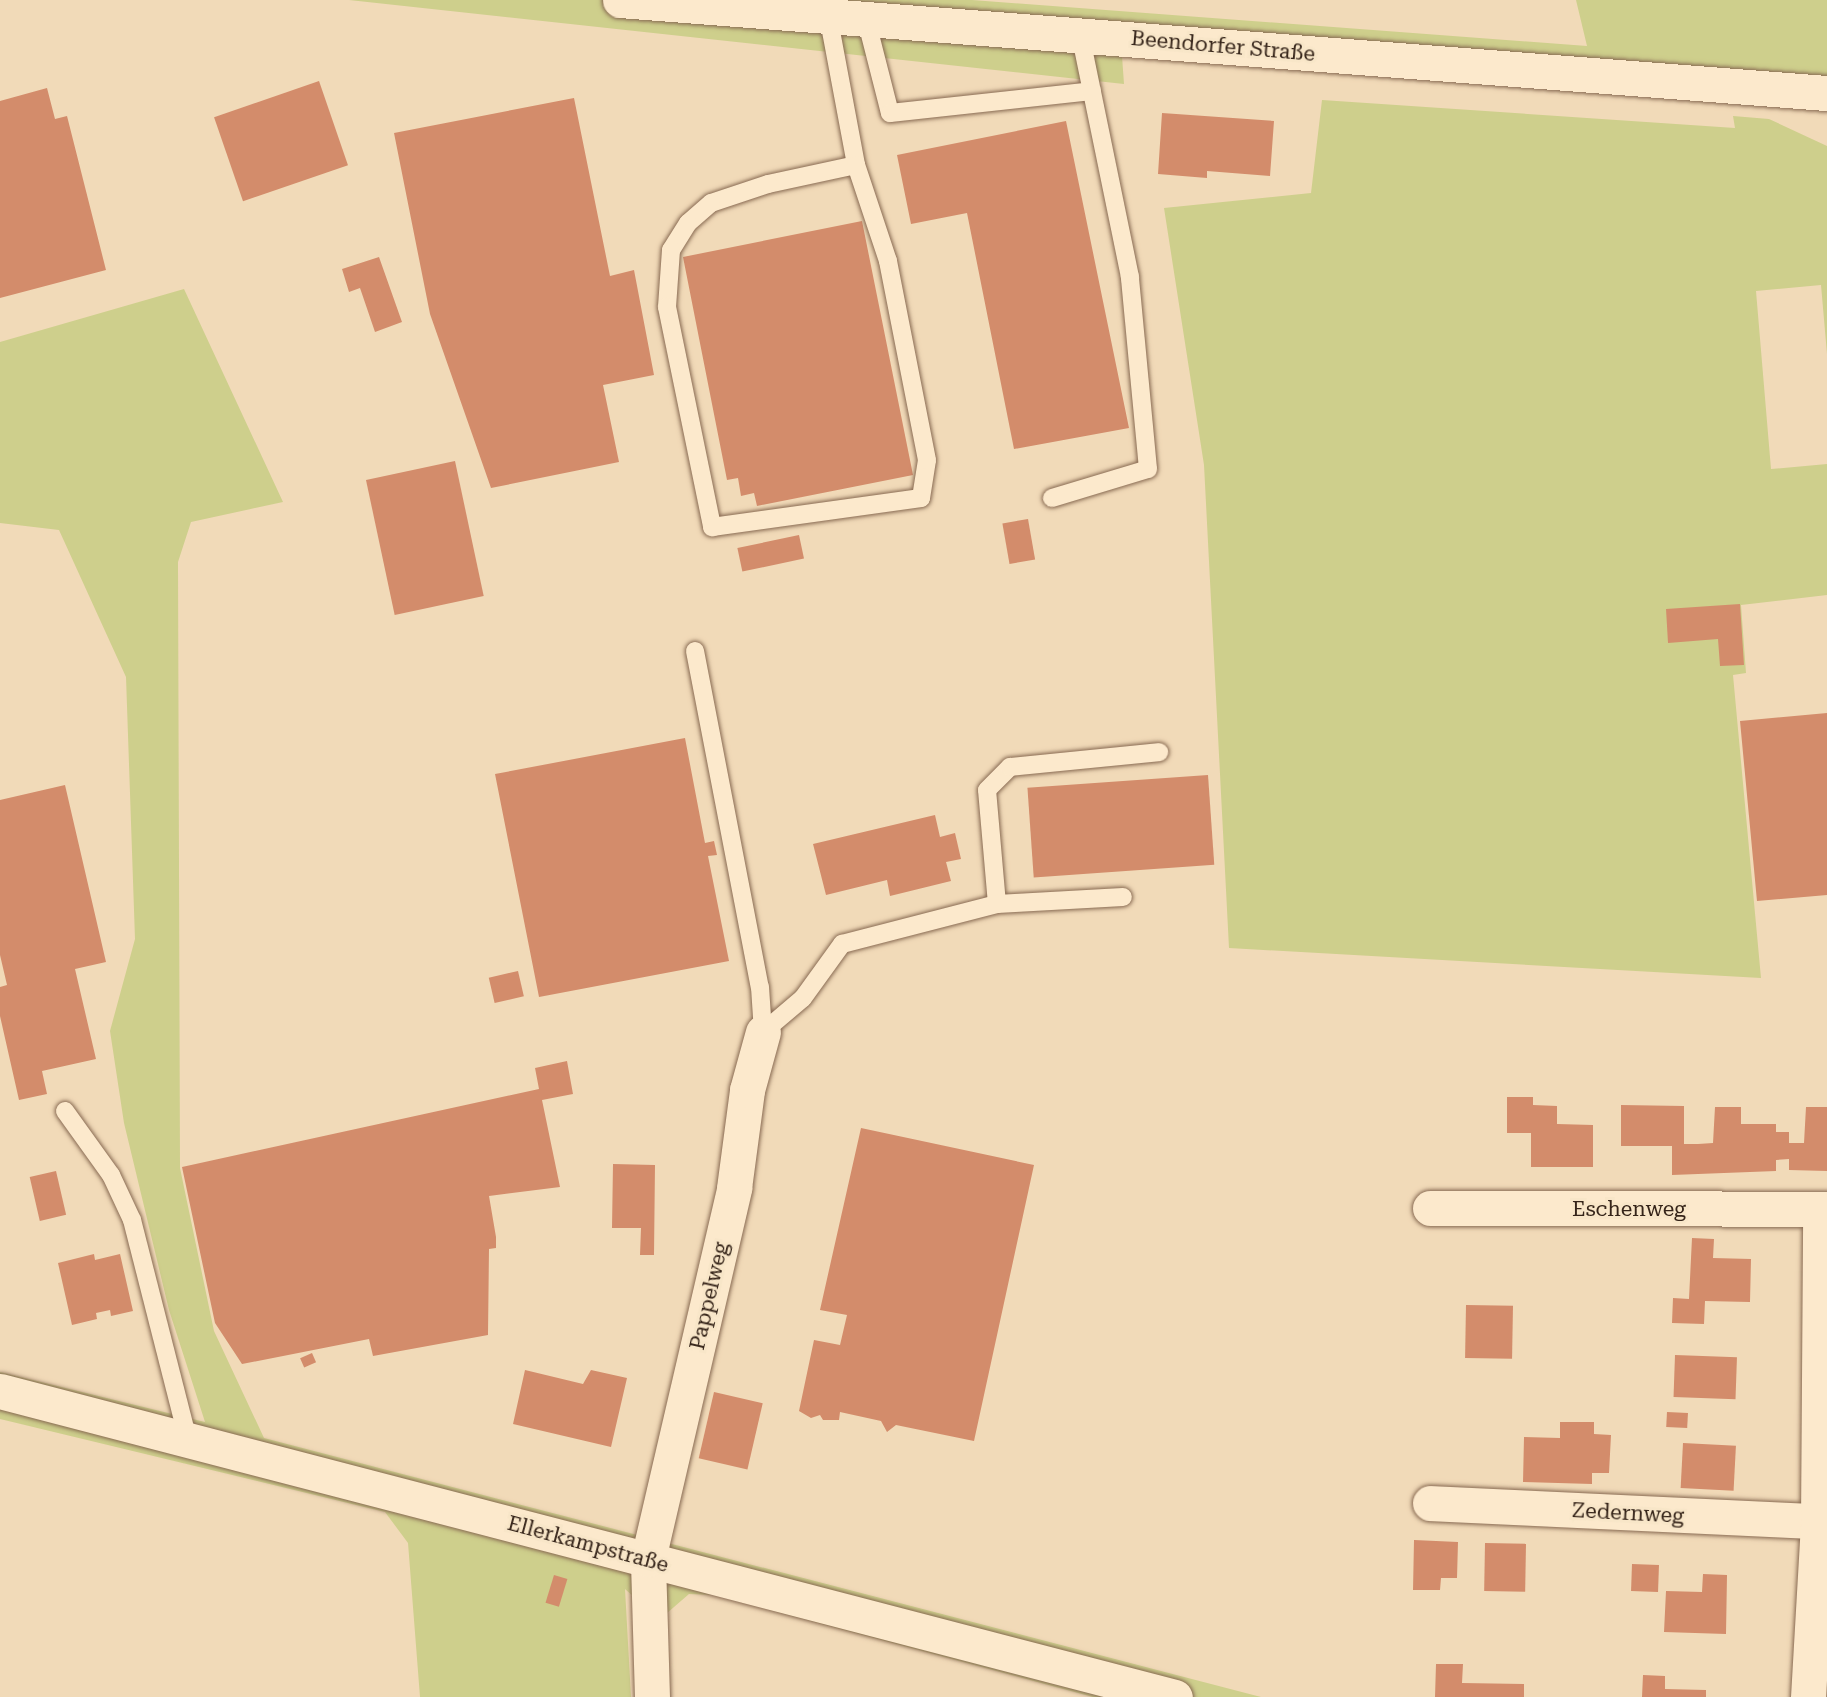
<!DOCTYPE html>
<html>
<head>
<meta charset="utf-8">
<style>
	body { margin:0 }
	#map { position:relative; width:1827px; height:1697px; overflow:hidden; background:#f1dab8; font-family:"Roboto Serif",serif }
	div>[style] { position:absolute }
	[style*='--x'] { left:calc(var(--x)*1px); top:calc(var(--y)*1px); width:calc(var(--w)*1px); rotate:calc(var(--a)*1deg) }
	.green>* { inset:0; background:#cecf8c }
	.building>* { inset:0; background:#d38c6b; transform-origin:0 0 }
	.roads { filter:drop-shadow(0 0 2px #886a52) drop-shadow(0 0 2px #886a52) }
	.service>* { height:18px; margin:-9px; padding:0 9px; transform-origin:9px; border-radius:9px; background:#fce9cc }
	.minor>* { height:35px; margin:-17.5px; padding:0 17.5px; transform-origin:17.5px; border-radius:17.5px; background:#fce9cc }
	span { translate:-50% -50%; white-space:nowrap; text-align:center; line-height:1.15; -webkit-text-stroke:6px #f8e6c8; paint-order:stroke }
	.street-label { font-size:21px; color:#352419 }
</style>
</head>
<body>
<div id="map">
	<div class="green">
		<div style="clip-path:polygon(349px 0,972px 0,1587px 46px,1576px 0,1827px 0,1827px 80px,1120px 28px,1124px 84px)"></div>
		<div style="clip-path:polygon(1322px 100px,1735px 128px,1733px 116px,1769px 119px,1827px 146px,1827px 354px,1821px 285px,1756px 291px,1771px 469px,1827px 464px,1827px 595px,1741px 605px,1746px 673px,1733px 675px,1761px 978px,1229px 948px,1204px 465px,1164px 208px,1311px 193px)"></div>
		<div style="clip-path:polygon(184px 289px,283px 502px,191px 522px,178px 562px,180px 1168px,214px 1331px,264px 1438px,1261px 1697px,1093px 1697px,714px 1595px,689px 1594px,659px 1620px,625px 1589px,631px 1697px,420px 1697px,408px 1543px,385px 1512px,0 1419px,0 1372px,205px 1422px,169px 1310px,124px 1123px,110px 1031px,135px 939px,126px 677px,59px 530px,0 523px,0 342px)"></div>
	</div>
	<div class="building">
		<div style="left:319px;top:81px;width:89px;height:111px;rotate:71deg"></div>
		<div style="clip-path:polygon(47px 88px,55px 119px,67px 116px,106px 270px,0 298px,0 101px)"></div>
		<div style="clip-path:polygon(574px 98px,610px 276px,634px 270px,654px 375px,603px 385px,619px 462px,491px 488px,430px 314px,394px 133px)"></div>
		<div style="clip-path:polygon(1162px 113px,1274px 121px,1270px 176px,1207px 171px,1207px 178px,1158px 174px)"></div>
		<div style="clip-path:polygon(1066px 121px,1129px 428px,1014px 449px,967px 213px,911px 224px,897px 155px)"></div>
		<div style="clip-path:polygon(862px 221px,913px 475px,757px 506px,754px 493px,741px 496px,738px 478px,727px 480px,683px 257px)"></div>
		<div style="clip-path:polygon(379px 257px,402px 322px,375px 332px,360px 288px,349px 292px,342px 269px)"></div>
		<div style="left:455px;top:461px;width:138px;height:91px;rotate:78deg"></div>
		<div style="left:1028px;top:519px;width:41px;height:26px;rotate:80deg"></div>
		<div style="left:799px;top:535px;width:24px;height:63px;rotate:78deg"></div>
		<div style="clip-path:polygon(1740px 604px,1744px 665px,1720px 666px,1718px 639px,1668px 643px,1666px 609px)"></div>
		<div style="clip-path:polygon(1827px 713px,1827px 895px,1757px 901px,1740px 721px)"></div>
		<div style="clip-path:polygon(685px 738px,705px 843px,714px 841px,717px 855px,708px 856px,729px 961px,539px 997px,495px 774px)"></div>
		<div style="left:1208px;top:775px;width:90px;height:181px;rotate:86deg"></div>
		<div style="clip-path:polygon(65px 785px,106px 962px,75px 969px,96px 1059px,42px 1071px,47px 1094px,19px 1100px,0 1016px,0 987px,7px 985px,0 955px,0 800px)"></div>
		<div style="clip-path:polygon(935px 815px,940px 837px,955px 833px,961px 859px,946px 862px,951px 881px,890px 896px,887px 880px,826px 895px,813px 844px)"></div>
		<div style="left:518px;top:971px;width:26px;height:30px;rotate:77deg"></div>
		<div style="clip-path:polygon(567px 1061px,573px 1094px,542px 1100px,560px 1187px,489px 1196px,496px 1237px,496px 1248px,489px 1249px,488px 1335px,373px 1356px,369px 1339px,242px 1364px,215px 1323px,182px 1167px,539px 1089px,535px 1068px)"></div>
		<div style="clip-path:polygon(1507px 1097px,1533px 1097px,1533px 1105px,1557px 1106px,1557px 1124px,1593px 1125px,1593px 1167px,1531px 1167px,1531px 1133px,1507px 1133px)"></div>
		<div style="clip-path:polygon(1621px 1105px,1684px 1106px,1684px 1144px,1698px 1144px,1713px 1143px,1715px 1107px,1741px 1107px,1741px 1124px,1776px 1124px,1776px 1132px,1789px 1132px,1789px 1143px,1804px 1143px,1806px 1107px,1827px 1107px,1827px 1171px,1789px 1170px,1789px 1159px,1776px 1160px,1776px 1171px,1672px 1175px,1672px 1146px,1621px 1146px)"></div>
		<div style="clip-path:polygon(861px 1128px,1034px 1165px,974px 1441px,896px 1425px,887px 1432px,881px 1421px,840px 1412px,839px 1420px,823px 1420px,820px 1415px,811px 1418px,799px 1411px,814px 1340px,840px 1345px,847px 1315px,820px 1310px)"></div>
		<div style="clip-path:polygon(613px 1164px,655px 1165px,654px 1255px,640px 1255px,641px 1228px,612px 1228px)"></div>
		<div style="left:56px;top:1171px;width:45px;height:27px;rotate:77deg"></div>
		<div style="clip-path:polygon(1692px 1238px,1714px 1239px,1713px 1258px,1751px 1259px,1750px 1302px,1705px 1301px,1704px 1324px,1672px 1323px,1673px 1298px,1689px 1299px)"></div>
		<div style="clip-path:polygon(94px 1254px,95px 1260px,120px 1254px,133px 1311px,111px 1316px,110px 1310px,96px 1313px,97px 1319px,72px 1325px,58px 1263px)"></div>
		<div style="left:1466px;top:1305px;width:47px;height:53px;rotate:1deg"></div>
		<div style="left:312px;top:1353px;width:10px;height:13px;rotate:66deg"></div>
		<div style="left:1675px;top:1355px;width:62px;height:42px;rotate:2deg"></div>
		<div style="clip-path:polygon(525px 1370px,583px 1384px,591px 1370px,627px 1378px,611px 1447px,513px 1424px)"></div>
		<div style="left:714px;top:1392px;width:50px;height:68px;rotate:13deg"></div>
		<div style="left:1667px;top:1412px;width:21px;height:15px;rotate:3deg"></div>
		<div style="clip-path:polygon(1560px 1422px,1594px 1422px,1594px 1434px,1611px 1435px,1609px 1473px,1592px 1473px,1592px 1484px,1523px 1482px,1524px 1437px,1560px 1438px)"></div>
		<div style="left:1683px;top:1443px;width:53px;height:45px;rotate:3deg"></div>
		<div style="clip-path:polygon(1414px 1540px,1458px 1542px,1457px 1578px,1441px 1578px,1440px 1590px,1413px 1590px)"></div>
		<div style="left:1485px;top:1543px;width:41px;height:48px;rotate:1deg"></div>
		<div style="left:1632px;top:1564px;width:27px;height:27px;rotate:2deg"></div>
		<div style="clip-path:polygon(1703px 1574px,1727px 1575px,1726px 1634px,1664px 1632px,1666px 1591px,1702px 1592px)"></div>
		<div style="left:554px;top:1575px;width:14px;height:29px;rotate:17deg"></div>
		<div style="clip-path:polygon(1436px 1664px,1463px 1664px,1462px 1683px,1524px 1684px,1524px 1697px,1435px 1697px)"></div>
		<div style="clip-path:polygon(1643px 1675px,1665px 1676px,1665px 1689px,1706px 1690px,1706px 1697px,1642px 1697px)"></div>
	</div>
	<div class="roads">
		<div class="service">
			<div style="--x:828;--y:15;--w:153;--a:79.4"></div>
			<div style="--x:856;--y:165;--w:90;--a:167.8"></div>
			<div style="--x:768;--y:184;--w:60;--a:161.6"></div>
			<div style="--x:711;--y:203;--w:30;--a:139"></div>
			<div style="--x:688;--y:223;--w:32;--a:122"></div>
			<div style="--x:671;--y:250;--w:57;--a:94"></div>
			<div style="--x:667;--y:307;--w:225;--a:78.4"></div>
			<div style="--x:712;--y:527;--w:211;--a:-7.9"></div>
			<div style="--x:921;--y:498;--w:38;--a:-81"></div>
			<div style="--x:927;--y:460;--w:203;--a:-101.1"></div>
			<div style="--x:888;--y:261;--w:101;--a:-108.4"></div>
			<div style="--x:866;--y:19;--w:97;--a:75.7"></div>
			<div style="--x:890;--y:113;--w:203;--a:-6.2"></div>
			<div style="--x:1052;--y:498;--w:100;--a:-16.8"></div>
			<div style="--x:1148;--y:469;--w:193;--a:-95.4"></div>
			<div style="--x:1130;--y:277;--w:248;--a:-101.6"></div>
			<div style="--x:695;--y:651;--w:342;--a:79.1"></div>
			<div style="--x:760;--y:987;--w:45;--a:86.2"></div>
			<div style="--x:997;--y:904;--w:114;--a:-95"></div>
			<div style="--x:987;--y:790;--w:33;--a:-45"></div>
			<div style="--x:1010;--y:767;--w:150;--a:-5.7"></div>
			<div style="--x:763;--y:1032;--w:52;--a:-40.4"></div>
			<div style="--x:803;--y:998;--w:67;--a:-54.2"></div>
			<div style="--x:842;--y:944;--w:160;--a:-14.5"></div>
			<div style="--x:997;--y:904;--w:126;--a:-3.2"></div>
			<div style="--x:65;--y:1111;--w:79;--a:54.3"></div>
			<div style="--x:111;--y:1175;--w:50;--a:65"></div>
			<div style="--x:132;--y:1220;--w:227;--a:75.7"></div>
		</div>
		<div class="minor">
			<div style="--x:620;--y:0;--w:1211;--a:4.41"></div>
			<div style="--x:1430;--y:1208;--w:397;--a:0.1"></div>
			<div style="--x:0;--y:1391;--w:1214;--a:14.6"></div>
			<div style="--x:1430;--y:1503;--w:397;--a:2.7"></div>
			<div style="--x:652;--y:1697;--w:138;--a:-91.7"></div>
			<div style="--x:648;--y:1559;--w:381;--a:-76.9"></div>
			<div style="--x:734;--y:1188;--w:99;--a:-82.4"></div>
			<div style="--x:747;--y:1090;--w:60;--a:-74.6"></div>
			<div style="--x:1808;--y:1697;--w:174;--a:-86.7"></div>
			<div style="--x:1818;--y:1523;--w:314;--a:-89.6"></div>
		</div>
	</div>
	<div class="street-label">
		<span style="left:1223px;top:46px;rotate:5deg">Beendorfer Straße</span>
		<span style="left:1629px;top:1209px">Eschenweg</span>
		<span style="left:709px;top:1296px;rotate:-77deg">Pappelweg</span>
		<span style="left:1628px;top:1513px;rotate:3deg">Zedernweg</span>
		<span style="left:588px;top:1544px;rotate:15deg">Ellerkampstraße</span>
	</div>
</div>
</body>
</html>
